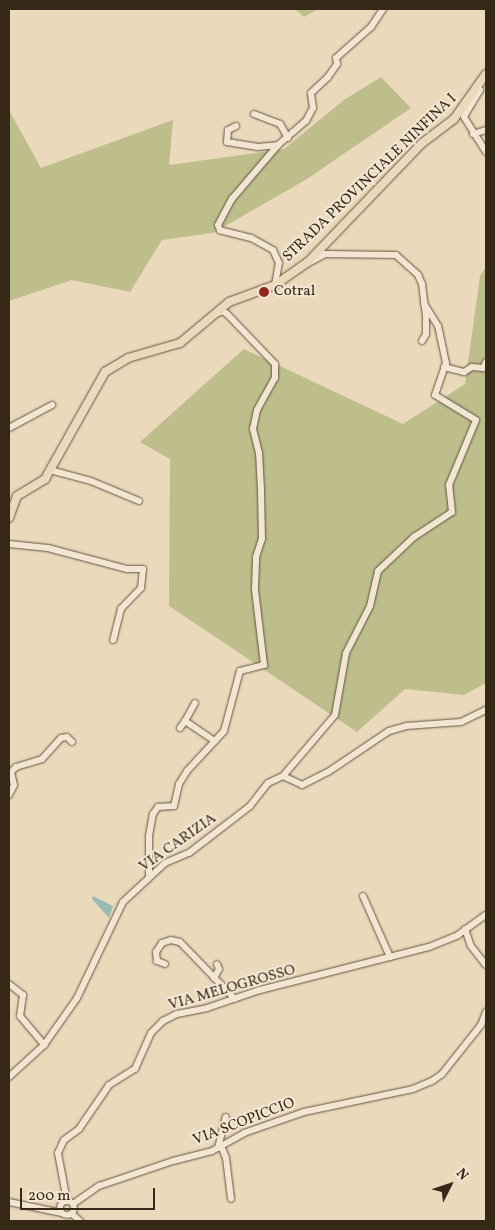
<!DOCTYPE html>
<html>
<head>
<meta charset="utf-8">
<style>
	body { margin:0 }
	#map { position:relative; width:495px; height:1230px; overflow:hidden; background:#ebd9bb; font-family:Vollkorn,serif }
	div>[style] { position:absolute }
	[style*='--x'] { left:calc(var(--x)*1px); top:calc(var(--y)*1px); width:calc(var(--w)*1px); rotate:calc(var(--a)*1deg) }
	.green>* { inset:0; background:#bdbe8c }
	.water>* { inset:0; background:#98bab2 }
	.roads { filter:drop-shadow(0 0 1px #63543f) drop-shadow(0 0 1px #63543f) }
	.minor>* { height:6px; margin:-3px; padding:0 3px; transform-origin:3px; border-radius:3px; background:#f2e6d3 }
	.minor>.ring { margin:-3px; padding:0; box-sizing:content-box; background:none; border:6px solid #f2e6d3; border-radius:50% }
	.major>* { height:8px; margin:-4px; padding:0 4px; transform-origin:4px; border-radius:4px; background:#ebd9bb }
	.dots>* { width:14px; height:14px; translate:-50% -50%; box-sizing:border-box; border:2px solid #f2e6d3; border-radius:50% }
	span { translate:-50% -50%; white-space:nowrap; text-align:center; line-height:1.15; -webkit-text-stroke:4px #f2e6d3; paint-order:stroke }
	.street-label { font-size:15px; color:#362816 }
	.poi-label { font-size:15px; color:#362816 }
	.left { translate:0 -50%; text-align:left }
	.frame { position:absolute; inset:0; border:10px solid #362816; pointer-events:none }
	.north { position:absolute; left:425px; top:1160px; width:50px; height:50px; -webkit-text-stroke:4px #f2e6d3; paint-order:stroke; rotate:49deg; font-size:14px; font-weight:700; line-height:20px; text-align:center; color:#362816 }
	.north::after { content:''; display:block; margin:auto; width:18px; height:22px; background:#362816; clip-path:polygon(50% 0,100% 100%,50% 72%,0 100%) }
	.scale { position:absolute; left:20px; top:1188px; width:135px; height:22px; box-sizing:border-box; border:2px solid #362816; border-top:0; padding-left:6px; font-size:15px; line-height:18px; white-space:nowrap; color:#362816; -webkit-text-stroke:4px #f2e6d3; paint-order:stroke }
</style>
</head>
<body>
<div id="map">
	<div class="green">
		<div style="clip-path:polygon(295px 9px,318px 9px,304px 17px)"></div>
		<div style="clip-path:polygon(381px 77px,411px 108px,307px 179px,213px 233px,162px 240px,130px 292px,72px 280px,9px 301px,9px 110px,41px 168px,173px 120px,169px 165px,284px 149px,344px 100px)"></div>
		<div style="clip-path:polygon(486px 267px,486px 683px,464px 695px,405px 689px,357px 732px,169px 606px,170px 459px,140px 442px,244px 349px,403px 424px,465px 384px,480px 276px)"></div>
	</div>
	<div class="water">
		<div style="clip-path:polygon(93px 896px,113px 906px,109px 918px,92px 899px)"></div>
	</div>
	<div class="roads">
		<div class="minor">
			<div style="--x:477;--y:87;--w:4;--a:45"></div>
			<div style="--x:480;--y:90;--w:31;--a:121"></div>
			<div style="--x:464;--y:117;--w:41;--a:57.8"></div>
			<div style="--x:254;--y:114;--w:28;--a:21"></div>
			<div style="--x:280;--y:124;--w:16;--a:60"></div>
			<div style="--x:236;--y:126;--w:9;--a:153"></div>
			<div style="--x:228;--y:130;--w:12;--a:95"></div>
			<div style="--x:227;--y:142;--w:30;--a:9"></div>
			<div style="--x:257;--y:147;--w:21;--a:-5"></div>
			<div style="--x:473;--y:134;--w:14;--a:-17"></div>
			<div style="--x:310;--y:262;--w:17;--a:-28"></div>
			<div style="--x:325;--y:254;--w:71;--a:0.8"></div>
			<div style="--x:396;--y:255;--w:30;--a:42"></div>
			<div style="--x:418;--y:275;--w:10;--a:66"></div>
			<div style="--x:422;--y:284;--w:34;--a:83"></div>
			<div style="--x:426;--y:318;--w:16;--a:90"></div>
			<div style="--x:426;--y:334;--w:8;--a:120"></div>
			<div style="--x:275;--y:285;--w:22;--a:-80"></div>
			<div style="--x:279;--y:263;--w:14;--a:-115"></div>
			<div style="--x:273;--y:250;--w:25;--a:-151"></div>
			<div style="--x:251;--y:238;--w:32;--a:-166"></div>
			<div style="--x:220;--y:230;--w:5;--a:-112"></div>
			<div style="--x:218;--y:225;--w:30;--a:-62"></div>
			<div style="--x:232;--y:199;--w:71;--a:-49.6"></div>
			<div style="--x:278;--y:145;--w:37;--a:-41"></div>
			<div style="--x:306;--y:121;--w:15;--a:-62"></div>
			<div style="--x:313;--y:108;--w:15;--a:-98"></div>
			<div style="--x:311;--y:93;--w:23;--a:-43"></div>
			<div style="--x:328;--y:77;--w:16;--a:-55"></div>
			<div style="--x:337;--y:64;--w:6;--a:-99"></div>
			<div style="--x:336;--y:58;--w:47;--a:-41.5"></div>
			<div style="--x:371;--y:27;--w:22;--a:-56"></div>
			<div style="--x:444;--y:367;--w:21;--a:14"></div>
			<div style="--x:464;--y:372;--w:9;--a:-32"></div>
			<div style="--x:472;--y:367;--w:11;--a:5"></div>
			<div style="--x:483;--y:368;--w:7;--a:-63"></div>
			<div style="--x:9;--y:428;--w:49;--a:-28.1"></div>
			<div style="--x:50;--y:470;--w:42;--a:15"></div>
			<div style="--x:91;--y:481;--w:52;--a:22.6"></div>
			<div style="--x:9;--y:544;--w:39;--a:6"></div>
			<div style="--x:48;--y:548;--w:82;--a:14.9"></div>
			<div style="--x:127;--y:569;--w:16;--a:0"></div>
			<div style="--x:143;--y:569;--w:19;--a:96"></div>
			<div style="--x:141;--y:588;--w:29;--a:134"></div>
			<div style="--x:121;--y:609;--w:32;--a:104"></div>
			<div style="--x:195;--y:703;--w:21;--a:119"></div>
			<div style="--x:185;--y:721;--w:36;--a:34"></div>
			<div style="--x:180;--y:728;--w:9;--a:-54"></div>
			<div style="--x:283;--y:776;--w:80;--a:-49.6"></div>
			<div style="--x:335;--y:715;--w:63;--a:-79.9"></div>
			<div style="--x:346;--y:653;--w:53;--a:-62.9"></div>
			<div style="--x:370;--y:606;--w:36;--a:-77"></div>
			<div style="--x:378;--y:571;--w:50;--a:-43.4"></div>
			<div style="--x:414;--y:537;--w:45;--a:-33.3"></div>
			<div style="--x:452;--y:512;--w:27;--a:-96"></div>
			<div style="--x:449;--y:485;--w:70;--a:-67.4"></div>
			<div style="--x:476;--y:420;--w:48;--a:-148.6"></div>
			<div style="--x:435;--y:395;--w:34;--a:-71"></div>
			<div style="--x:446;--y:363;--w:38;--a:-102"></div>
			<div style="--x:438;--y:326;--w:26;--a:-122"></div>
			<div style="--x:9;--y:795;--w:11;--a:-63"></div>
			<div style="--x:14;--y:785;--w:13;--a:-103"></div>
			<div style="--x:11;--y:772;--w:7;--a:-45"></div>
			<div style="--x:16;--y:767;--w:27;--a:-17"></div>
			<div style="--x:42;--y:759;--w:28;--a:-48"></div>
			<div style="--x:61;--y:738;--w:6;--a:-9"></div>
			<div style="--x:67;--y:737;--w:7;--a:45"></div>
			<div style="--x:149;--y:877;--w:41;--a:-90"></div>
			<div style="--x:149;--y:836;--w:22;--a:-80"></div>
			<div style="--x:153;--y:814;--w:9;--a:-54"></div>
			<div style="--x:158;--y:807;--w:16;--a:-4"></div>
			<div style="--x:174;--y:806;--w:23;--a:-77"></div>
			<div style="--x:179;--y:784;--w:15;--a:-58"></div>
			<div style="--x:187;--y:771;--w:54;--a:-47.2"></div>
			<div style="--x:224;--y:731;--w:62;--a:-75.1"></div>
			<div style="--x:240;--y:671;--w:25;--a:-14"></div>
			<div style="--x:264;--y:665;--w:77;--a:-96.8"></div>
			<div style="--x:255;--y:589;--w:32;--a:-88"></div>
			<div style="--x:256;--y:557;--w:19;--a:-72"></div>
			<div style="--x:262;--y:539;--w:49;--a:-91.2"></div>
			<div style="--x:261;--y:490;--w:37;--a:-93"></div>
			<div style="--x:259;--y:453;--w:25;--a:-104"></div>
			<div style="--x:253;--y:429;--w:19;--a:-78"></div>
			<div style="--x:257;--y:410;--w:37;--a:-61"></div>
			<div style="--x:275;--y:378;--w:14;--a:-90"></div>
			<div style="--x:275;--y:364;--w:69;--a:-133.8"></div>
			<div style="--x:227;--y:314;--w:5;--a:-143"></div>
			<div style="--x:223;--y:311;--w:5;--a:158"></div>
			<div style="--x:363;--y:896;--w:67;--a:66.1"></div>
			<div style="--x:465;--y:929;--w:18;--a:71"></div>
			<div style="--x:471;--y:946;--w:24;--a:52"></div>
			<div style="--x:165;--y:964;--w:9;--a:-159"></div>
			<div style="--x:157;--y:961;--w:9;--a:-96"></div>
			<div style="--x:156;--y:952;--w:11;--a:-56"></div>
			<div style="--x:162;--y:943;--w:9;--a:-18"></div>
			<div style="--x:171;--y:940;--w:9;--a:13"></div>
			<div style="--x:180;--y:942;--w:79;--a:46"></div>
			<div style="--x:214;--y:978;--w:10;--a:-61"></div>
			<div style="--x:219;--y:969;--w:5;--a:-112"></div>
			<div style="--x:9;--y:984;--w:18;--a:38"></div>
			<div style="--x:23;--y:995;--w:21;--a:98"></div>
			<div style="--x:20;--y:1016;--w:38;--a:50"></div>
			<div style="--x:9;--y:1077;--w:47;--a:-42.4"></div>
			<div style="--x:44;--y:1045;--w:57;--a:-54.9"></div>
			<div style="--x:77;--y:998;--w:106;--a:-64.4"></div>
			<div style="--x:123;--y:902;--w:57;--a:-42.9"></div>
			<div style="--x:165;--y:863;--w:26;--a:-23"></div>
			<div style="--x:189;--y:853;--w:77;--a:-37.6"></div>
			<div style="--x:250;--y:806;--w:29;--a:-52"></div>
			<div style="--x:268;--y:783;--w:17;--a:-25"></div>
			<div style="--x:283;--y:776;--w:21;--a:25"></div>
			<div style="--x:302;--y:785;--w:29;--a:-27"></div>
			<div style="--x:328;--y:772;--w:73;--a:-33.9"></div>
			<div style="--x:389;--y:731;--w:18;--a:-16"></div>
			<div style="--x:406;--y:726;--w:55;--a:-4.2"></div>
			<div style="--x:461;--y:722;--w:28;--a:-26"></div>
			<div style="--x:221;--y:1146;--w:13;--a:67"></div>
			<div style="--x:226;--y:1158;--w:41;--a:83"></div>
			<div style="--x:218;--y:1148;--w:32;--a:-76"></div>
			<div class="ring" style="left:60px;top:1201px;width:8px;height:8px"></div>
			<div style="--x:67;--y:1201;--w:49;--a:-100.6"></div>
			<div style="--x:58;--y:1153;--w:14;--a:-65"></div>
			<div style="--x:64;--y:1140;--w:19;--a:-36"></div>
			<div style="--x:79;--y:1129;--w:53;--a:-55.7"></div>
			<div style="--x:109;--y:1085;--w:31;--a:-32"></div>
			<div style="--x:135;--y:1069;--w:39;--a:-66"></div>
			<div style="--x:151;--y:1033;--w:17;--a:-45"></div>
			<div style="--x:163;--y:1021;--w:16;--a:-27"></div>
			<div style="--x:177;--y:1014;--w:31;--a:-11"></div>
			<div style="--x:207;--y:1008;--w:56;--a:-18.8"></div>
			<div style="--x:260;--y:990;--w:174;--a:-14.3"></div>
			<div style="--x:429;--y:947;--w:31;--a:-22"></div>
			<div style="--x:458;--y:935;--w:34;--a:-36"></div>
			<div style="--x:9;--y:1202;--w:54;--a:11.7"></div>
			<div style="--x:73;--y:1204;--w:32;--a:-35"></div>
			<div style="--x:99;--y:1186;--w:78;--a:-18.7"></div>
			<div style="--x:173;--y:1161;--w:40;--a:-14.4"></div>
			<div style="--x:212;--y:1151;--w:37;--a:-29"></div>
			<div style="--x:244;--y:1133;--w:64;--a:-19.3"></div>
			<div style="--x:304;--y:1112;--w:111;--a:-11.9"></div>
			<div style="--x:413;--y:1089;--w:21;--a:-23"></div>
			<div style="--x:432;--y:1081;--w:12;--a:-35"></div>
			<div style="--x:442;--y:1074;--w:63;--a:-51.5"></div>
			<div style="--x:481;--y:1025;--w:14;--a:-69"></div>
			<div style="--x:72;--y:1214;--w:11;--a:41"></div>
		</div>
		<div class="major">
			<div style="--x:9;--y:518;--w:23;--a:-70"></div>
			<div style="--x:17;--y:496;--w:33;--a:-31"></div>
			<div style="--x:45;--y:479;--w:123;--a:-60.7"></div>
			<div style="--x:105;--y:372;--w:27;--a:-31"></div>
			<div style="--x:128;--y:358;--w:54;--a:-16.1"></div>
			<div style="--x:180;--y:343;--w:64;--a:-39.9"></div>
			<div style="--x:229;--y:302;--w:49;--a:-20.3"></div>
			<div style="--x:275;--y:285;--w:39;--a:-35"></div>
			<div style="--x:307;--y:263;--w:165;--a:-46.2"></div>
			<div style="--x:421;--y:144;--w:41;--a:-37.1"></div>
			<div style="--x:454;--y:119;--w:55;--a:-54.6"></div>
		</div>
	</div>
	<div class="dots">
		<div style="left:264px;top:292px;background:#8f2418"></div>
	</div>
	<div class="street-label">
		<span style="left:370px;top:178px;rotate:-44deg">STRADA PROVINCIALE NINFINA I</span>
		<span style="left:178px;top:843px;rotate:-35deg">VIA CARIZIA</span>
		<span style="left:232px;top:988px;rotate:-16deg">VIA MELOGROSSO</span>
		<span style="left:244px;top:1122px;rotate:-21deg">VIA SCOPICCIO</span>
	</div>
	<div class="poi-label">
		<span class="left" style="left:274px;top:292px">Cotral</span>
	</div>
	<div class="frame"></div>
	<div class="north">N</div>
	<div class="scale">200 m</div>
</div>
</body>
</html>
